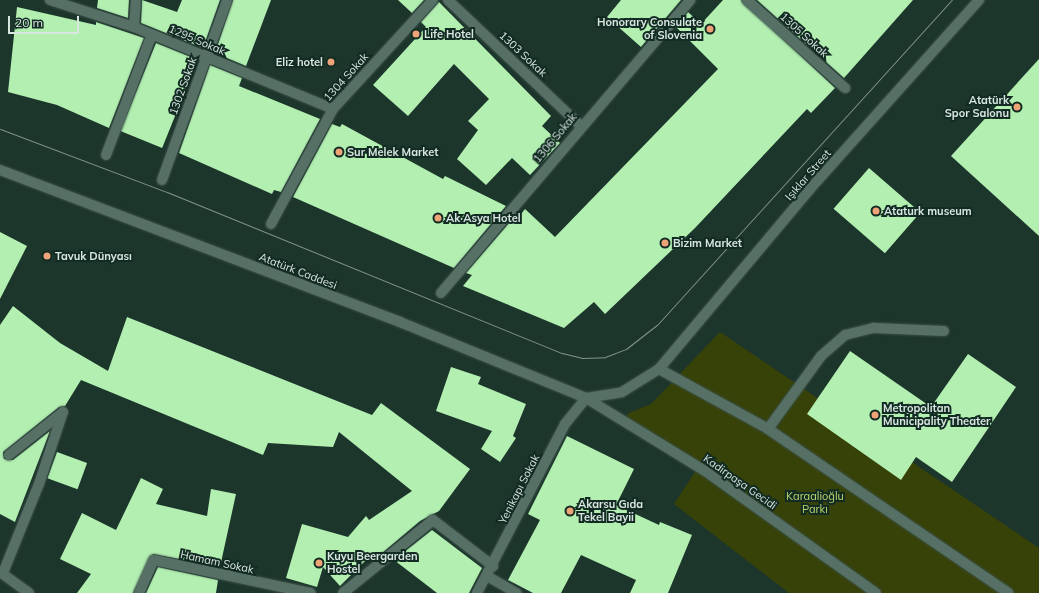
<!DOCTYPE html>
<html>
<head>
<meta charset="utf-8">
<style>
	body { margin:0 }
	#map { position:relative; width:1039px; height:593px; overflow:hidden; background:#1d362c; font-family:Mulish,sans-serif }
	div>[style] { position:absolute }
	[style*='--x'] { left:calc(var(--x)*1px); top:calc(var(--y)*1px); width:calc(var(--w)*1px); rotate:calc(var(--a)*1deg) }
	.green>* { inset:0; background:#374208 }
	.building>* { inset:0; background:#b2efb1; transform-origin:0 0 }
	.roads { filter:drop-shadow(0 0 1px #3c514a) drop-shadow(0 0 1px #3c514a) }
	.minor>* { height:10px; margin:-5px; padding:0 5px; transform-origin:5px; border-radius:5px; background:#567065 }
	.tram>* { height:1px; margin:-0.5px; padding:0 0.5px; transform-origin:0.5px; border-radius:0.5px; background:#82958d }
	.dots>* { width:11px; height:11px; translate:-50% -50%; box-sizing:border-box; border:2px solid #132c23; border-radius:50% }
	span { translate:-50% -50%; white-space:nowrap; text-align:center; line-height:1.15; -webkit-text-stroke:4px #132c23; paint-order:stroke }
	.poi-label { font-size:11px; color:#d8e6e0; font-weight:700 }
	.right { translate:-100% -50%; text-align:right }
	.left { translate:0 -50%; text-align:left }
	.street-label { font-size:11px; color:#d8e6e0 }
	.park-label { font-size:11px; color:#bed770 }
	.scale { position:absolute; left:8px; top:16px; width:71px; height:18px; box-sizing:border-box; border:2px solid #d8e6e0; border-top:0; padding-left:5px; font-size:12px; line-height:14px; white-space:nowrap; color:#d8e6e0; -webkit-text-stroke:3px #132c23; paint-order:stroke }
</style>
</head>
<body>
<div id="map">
	<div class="green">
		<div style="clip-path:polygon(720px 332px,1039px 548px,1039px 593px,789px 593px,674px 504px,697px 469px,623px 419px,629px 413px,651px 404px)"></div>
	</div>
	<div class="building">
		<div style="clip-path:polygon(98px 0,129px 0,128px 18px,97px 8px)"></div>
		<div style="clip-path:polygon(142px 0,177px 12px,182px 0,220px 0,203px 48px,141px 23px)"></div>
		<div style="clip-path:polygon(233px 0,271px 0,246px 66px,215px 53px)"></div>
		<div style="clip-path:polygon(398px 0,424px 0,412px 13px)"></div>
		<div style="clip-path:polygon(621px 0,681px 0,641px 47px,607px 17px)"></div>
		<div style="clip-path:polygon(723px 0,741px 0,835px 88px,811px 113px,807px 109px,695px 228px,605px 314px,594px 302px,564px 328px,463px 286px,472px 275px,466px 273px,516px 215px,518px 218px,525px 209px,555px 237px,718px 69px,676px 27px,688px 12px,701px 24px)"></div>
		<div style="clip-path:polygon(757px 0,913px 0,844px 78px)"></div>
		<div style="clip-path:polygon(439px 2px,551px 116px,542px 126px,560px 143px,530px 175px,512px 158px,486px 185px,457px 159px,478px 130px,468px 121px,489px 99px,454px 64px,408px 116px,373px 85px,426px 27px,421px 22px)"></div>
		<div style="clip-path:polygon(17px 7px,96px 25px,96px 22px,144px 38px,109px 128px,57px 105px,8px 92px)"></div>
		<div style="left:156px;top:43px;width:45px;height:95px;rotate:22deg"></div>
		<div style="clip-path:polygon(1039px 59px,1039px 236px,951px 156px)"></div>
		<div style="clip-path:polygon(210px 65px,242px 78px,239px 86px,320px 119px,281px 192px,274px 190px,272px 194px,179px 153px)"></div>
		<div style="clip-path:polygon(332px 124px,340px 127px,342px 124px,443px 179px,445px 176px,506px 206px,454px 268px,293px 197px)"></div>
		<div style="left:869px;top:168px;width:68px;height:54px;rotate:41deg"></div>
		<div style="clip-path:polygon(0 232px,27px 246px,0 299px)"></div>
		<div style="clip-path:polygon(13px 306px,60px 343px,108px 371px,127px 317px,372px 415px,381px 403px,470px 469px,439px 511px,420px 521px,375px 559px,371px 555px,340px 586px,323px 567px,317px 587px,286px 578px,302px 524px,348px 537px,366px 516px,369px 520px,412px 491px,339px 432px,333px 447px,268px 443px,263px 455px,81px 380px,65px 406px,59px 407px,3px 452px,4px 459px,13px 460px,50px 431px,15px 522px,0 514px,0 325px)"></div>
		<div style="clip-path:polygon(850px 351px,931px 407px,968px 354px,1016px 387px,952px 482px,916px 457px,901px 480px,807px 414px)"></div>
		<div style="clip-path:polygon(451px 367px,481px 377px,478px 384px,526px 404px,513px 436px,516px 438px,500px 462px,481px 449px,492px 431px,436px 411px)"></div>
		<div style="clip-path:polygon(567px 436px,634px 469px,616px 505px,659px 525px,660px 522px,692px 535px,668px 593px,630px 593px,636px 580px,581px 555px,561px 593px,533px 593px,508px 580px,540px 520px,528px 514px)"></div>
		<div style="left:57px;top:452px;width:32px;height:28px;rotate:20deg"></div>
		<div style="clip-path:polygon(141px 478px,163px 489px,156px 504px,207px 516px,211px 489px,236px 494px,220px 567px,153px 554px,133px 593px,77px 593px,91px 574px,60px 559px,82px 513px,116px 530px)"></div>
		<div style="clip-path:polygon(432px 530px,482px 568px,469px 593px,437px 593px,394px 560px)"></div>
		<div style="clip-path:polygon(158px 567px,218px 580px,216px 593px,146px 593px)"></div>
	</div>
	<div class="roads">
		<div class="minor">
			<div style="--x:50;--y:0;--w:88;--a:17.8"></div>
			<div style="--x:134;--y:27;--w:215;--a:22.4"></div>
			<div style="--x:448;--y:0;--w:183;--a:43.5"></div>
			<div style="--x:747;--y:0;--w:132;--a:41.9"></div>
			<div style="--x:134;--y:27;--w:27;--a:-86"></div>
			<div style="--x:106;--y:155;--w:129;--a:-69.2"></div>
			<div style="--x:0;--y:170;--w:428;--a:20.8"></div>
			<div style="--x:400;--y:322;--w:201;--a:22.2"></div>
			<div style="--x:586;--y:398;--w:140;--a:31.5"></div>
			<div style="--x:705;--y:471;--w:210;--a:35.5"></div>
			<div style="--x:162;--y:180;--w:191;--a:-70.1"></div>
			<div style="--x:271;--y:224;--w:131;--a:-61.7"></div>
			<div style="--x:333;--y:109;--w:148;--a:-47.5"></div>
			<div style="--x:441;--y:293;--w:385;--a:-49.6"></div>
			<div style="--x:659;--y:369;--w:124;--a:28.8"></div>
			<div style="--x:768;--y:429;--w:291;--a:34.3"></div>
			<div style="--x:586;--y:398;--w:36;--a:-9"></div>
			<div style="--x:622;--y:392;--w:44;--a:-31.9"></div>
			<div style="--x:659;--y:369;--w:235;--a:-50"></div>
			<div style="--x:810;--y:189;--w:254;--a:-48.2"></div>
			<div style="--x:768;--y:429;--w:90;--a:-54"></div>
			<div style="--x:821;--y:356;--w:32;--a:-41"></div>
			<div style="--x:845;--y:335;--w:30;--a:-14"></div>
			<div style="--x:874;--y:328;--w:70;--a:2.5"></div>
			<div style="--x:0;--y:572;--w:36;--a:36"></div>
			<div style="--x:3;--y:573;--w:96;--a:-68"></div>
			<div style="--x:39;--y:484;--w:76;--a:-71.6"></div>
			<div style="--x:63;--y:412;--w:69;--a:141.5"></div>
			<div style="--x:487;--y:576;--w:34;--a:30"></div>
			<div style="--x:139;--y:593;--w:36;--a:-66"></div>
			<div style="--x:154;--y:560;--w:160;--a:11.9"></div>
			<div style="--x:343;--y:593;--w:116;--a:-39"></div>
			<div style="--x:433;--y:520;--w:76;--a:37.5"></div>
			<div style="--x:477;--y:593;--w:191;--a:-62.5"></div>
			<div style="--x:565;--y:424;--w:33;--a:-51"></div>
		</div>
	</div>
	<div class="tram">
		<div style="--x:0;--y:129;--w:178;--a:20.7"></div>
		<div style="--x:167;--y:192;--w:427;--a:22.2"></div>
		<div style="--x:562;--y:353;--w:21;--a:14"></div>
		<div style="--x:582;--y:358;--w:23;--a:-2"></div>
		<div style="--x:605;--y:357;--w:22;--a:-21"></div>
		<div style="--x:626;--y:349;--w:39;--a:-38"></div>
		<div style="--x:657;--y:325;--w:439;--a:-47.8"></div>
	</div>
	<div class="dots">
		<div style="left:710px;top:29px;background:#efa378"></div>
		<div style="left:416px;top:34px;background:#efa378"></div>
		<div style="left:331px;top:62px;background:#efa378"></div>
		<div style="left:1017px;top:107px;background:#efa378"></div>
		<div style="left:339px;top:152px;background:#efa378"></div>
		<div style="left:876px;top:211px;background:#efa378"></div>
		<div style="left:438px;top:218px;background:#efa378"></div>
		<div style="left:665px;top:243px;background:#efa378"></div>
		<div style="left:47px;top:256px;background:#efa378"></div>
		<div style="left:875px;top:415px;background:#efa378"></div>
		<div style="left:570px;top:511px;background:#efa378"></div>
		<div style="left:319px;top:563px;background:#efa378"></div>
	</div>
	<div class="poi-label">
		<span class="right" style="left:702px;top:29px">Honorary Consulate<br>of Slovenia</span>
		<span class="left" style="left:424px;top:34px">Life Hotel</span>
		<span class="right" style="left:323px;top:62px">Eliz hotel</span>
		<span class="right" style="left:1009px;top:107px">Atatürk<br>Spor Salonu</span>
		<span class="left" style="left:347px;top:152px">Sur Melek Market</span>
		<span class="left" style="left:884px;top:211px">Ataturk museum</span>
		<span class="left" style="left:446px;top:218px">Ak Asya Hotel</span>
		<span class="left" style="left:673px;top:243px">Bizim Market</span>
		<span class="left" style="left:55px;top:256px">Tavuk Dünyası</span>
		<span class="left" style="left:883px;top:415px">Metropolitan<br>Municipality Theater</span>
		<span class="left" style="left:578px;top:511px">Akarsu Gıda<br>Tekel Bayii</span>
		<span class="left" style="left:327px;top:563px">Kuyu Beergarden<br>Hostel</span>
	</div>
	<div class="street-label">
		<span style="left:804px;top:35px;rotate:42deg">1305 Sokak</span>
		<span style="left:197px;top:40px;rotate:23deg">1295 Sokak</span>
		<span style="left:523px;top:54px;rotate:43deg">1303 Sokak</span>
		<span style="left:346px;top:77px;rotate:-48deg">1304 Sokak</span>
		<span style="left:183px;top:86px;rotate:-70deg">1302 Sokak</span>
		<span style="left:555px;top:138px;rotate:-50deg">1306 Sokak</span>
		<span style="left:808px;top:175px;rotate:-49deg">Işıklar Street</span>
		<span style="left:298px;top:271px;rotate:21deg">Atatürk Caddesi</span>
		<span style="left:740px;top:482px;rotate:35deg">Kadirpaşa Gecidi</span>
		<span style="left:519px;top:489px;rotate:-63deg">Yenikapı Sokak</span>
		<span style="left:217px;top:562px;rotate:12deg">Hamam Sokak</span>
	</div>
	<div class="park-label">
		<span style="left:815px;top:503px">Karaalioğlu<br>Parkı</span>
	</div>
	<div class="scale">20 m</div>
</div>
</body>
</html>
